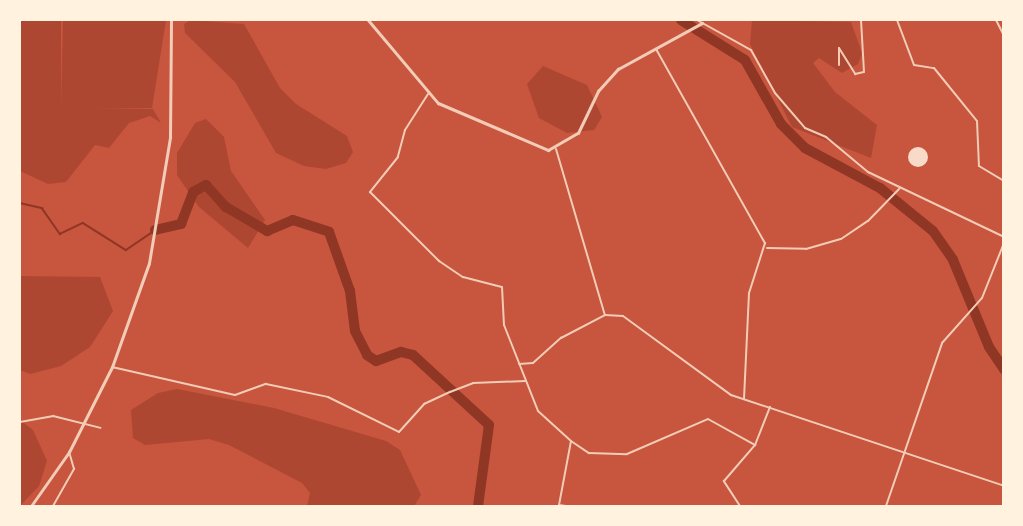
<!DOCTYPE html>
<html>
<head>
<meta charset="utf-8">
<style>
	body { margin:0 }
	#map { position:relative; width:1023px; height:526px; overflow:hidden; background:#c8553d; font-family:Lato,sans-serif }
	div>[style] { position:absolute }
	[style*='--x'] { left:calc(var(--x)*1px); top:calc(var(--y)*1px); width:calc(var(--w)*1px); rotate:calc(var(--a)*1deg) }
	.green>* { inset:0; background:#ae4732 }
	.stream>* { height:1.5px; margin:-0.75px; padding:0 0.75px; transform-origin:0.75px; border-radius:0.75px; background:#8f3625 }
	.river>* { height:10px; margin:-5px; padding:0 5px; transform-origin:5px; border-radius:5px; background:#8f3625 }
	.building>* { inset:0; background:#f7dbc8 }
	.round { border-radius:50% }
	.minor>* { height:2px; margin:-1px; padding:0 1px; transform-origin:1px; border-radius:1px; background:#f1ccb7 }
	.tertiary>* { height:3px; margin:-1.5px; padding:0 1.5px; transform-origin:1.5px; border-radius:1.5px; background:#f1ccb7 }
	span { translate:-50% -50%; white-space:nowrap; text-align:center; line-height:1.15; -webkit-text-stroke:4.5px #fff3e0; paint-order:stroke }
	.frame { position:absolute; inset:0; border:21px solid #fff3e0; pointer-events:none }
</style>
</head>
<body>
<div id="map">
	<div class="green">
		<div style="clip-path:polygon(20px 20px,61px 20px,61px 107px,63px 20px,166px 20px,152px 108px,91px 108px,153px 109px,161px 123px,150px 116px,129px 123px,109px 148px,95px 145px,66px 182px,48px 184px,20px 171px)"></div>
		<div style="clip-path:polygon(191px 20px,244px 24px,280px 88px,296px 104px,347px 136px,353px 152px,346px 163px,326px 169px,304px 166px,276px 153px,235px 82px,185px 33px,184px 24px)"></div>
		<div style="clip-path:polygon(752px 20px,851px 22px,862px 53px,858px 64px,842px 73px,819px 58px,813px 63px,835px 92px,877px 125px,871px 158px,792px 127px,750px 44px)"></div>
		<div style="clip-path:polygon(543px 66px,587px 85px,602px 117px,594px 130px,567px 133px,539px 118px,527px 84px)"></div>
		<div style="clip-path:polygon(206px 119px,224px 137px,231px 171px,265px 220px,248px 248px,199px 207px,177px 175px,177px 153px,195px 123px)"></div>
		<div style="clip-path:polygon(20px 276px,100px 277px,113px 311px,90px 347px,61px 366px,30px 374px,20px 370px)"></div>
		<div style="clip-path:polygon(177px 389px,274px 408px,386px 441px,400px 450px,421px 495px,414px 506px,307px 506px,310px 493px,302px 483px,229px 445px,209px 439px,145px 445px,133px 438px,131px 410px,158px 393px)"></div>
		<div style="clip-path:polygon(20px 420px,33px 430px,47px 461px,39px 486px,20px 506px)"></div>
	</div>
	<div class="stream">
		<div style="--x:20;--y:203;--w:23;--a:13"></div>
		<div style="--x:42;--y:208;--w:32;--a:55"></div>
		<div style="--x:60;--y:234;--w:25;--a:-26"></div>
		<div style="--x:83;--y:223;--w:51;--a:32.1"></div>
		<div style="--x:126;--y:250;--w:34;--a:-34"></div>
	</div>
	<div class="river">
		<div style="--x:681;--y:20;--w:75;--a:32"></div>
		<div style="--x:745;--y:60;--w:73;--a:60.6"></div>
		<div style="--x:781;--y:124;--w:34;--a:45"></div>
		<div style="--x:805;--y:148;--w:85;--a:28.1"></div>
		<div style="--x:880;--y:188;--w:68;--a:39.1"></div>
		<div style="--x:933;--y:231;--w:35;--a:55"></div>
		<div style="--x:953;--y:260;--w:94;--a:67.5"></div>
		<div style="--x:989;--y:347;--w:27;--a:56"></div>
		<div style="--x:155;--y:230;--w:27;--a:-13"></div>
		<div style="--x:181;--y:224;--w:34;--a:-69"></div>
		<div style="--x:193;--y:192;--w:15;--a:-28"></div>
		<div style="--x:206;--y:185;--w:30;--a:48"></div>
		<div style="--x:226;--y:207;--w:48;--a:30.3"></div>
		<div style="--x:267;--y:231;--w:28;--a:-23"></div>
		<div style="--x:293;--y:220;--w:38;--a:18"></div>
		<div style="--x:329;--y:232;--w:63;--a:70.4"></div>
		<div style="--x:350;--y:291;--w:40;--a:82.9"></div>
		<div style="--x:355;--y:331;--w:27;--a:63"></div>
		<div style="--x:367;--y:355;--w:11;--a:34"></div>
		<div style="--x:376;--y:361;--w:27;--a:-20"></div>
		<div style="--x:401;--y:352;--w:12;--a:14"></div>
		<div style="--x:413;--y:355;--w:103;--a:42.6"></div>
		<div style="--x:489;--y:425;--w:82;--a:97.7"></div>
	</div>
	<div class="building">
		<div class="round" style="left:908px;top:147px;width:20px;height:20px"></div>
	</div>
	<div class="minor">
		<div style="--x:697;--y:20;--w:62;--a:29.1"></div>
		<div style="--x:751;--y:50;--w:49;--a:60.8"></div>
		<div style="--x:775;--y:93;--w:46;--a:49.4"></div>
		<div style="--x:805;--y:128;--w:23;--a:23"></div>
		<div style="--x:826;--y:137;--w:55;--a:39.8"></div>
		<div style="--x:868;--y:172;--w:151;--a:25.5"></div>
		<div style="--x:897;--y:20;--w:48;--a:69.3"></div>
		<div style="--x:914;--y:65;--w:20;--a:9"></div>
		<div style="--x:934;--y:68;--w:68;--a:50.9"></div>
		<div style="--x:977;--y:121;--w:45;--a:87.5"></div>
		<div style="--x:979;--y:166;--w:29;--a:31"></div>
		<div style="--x:996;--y:20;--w:18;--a:63"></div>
		<div style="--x:656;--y:49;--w:223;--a:60.7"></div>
		<div style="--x:765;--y:243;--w:52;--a:107.7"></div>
		<div style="--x:749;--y:293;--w:106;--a:92.7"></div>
		<div style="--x:839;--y:65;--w:17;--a:-90"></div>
		<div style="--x:839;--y:48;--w:31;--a:58"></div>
		<div style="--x:855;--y:74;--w:9;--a:-13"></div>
		<div style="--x:864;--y:72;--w:52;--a:-93.3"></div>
		<div style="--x:428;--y:94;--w:43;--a:122.6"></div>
		<div style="--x:405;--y:130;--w:28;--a:105"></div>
		<div style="--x:398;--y:157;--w:45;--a:128.7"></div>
		<div style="--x:370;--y:192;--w:98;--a:45"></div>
		<div style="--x:439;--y:261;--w:29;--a:34"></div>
		<div style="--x:463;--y:277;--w:40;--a:14.4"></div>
		<div style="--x:502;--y:287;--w:38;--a:87"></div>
		<div style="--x:504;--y:325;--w:92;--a:68.4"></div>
		<div style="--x:538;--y:411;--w:45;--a:42.3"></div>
		<div style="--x:571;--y:441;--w:65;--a:100.6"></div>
		<div style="--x:559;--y:505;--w:7;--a:8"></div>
		<div style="--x:556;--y:149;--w:173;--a:73.6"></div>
		<div style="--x:767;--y:248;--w:39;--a:1"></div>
		<div style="--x:806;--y:249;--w:36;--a:-16"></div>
		<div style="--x:841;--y:239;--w:32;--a:-34"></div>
		<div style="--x:868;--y:221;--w:45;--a:-45.9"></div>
		<div style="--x:519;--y:364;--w:14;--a:-4"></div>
		<div style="--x:533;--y:363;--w:38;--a:-42"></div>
		<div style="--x:561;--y:338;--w:50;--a:-27.6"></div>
		<div style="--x:605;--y:315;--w:18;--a:3"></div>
		<div style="--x:623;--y:316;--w:134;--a:36.2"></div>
		<div style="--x:731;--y:395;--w:288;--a:18.4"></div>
		<div style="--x:112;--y:367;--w:126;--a:12.8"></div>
		<div style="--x:235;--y:395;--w:33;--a:-20"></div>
		<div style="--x:266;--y:384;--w:63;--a:11.8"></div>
		<div style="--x:328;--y:397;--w:79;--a:26.2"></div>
		<div style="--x:399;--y:432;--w:38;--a:-48"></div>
		<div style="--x:424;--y:404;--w:29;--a:-25"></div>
		<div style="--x:450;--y:392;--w:25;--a:-21"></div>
		<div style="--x:473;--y:383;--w:52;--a:-2.2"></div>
		<div style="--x:20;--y:422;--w:34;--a:-10"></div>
		<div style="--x:53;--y:416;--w:49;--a:14"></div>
		<div style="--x:571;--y:441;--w:22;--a:34"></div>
		<div style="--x:589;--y:453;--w:38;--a:2"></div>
		<div style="--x:627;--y:454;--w:88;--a:-23.4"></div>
		<div style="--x:708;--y:419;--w:54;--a:29"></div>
		<div style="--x:53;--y:506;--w:43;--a:-60.4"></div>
		<div style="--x:74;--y:469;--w:18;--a:-106"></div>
		<div style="--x:740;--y:506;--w:30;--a:-123"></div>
		<div style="--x:724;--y:481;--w:48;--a:-49.3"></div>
		<div style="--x:755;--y:445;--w:41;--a:-68.5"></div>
		<div style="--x:886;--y:506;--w:172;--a:-71"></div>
		<div style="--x:942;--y:343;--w:60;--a:-48.4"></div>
		<div style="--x:982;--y:298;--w:59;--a:-68.2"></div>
	</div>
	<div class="tertiary">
		<div style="--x:368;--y:20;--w:109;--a:49.9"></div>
		<div style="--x:438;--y:103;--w:120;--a:23.1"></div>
		<div style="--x:548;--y:150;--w:34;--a:-30"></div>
		<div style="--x:578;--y:133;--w:47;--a:-64.5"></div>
		<div style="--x:598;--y:91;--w:30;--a:-48"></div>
		<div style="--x:618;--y:69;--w:96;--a:-28.7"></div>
		<div style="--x:31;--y:506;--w:66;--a:-54.9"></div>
		<div style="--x:69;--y:452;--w:95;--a:-63.2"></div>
		<div style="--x:112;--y:367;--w:110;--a:-70.4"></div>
		<div style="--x:149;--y:263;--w:128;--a:-80.5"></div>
		<div style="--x:170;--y:137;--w:117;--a:-89.5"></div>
	</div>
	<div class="frame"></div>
</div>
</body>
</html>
